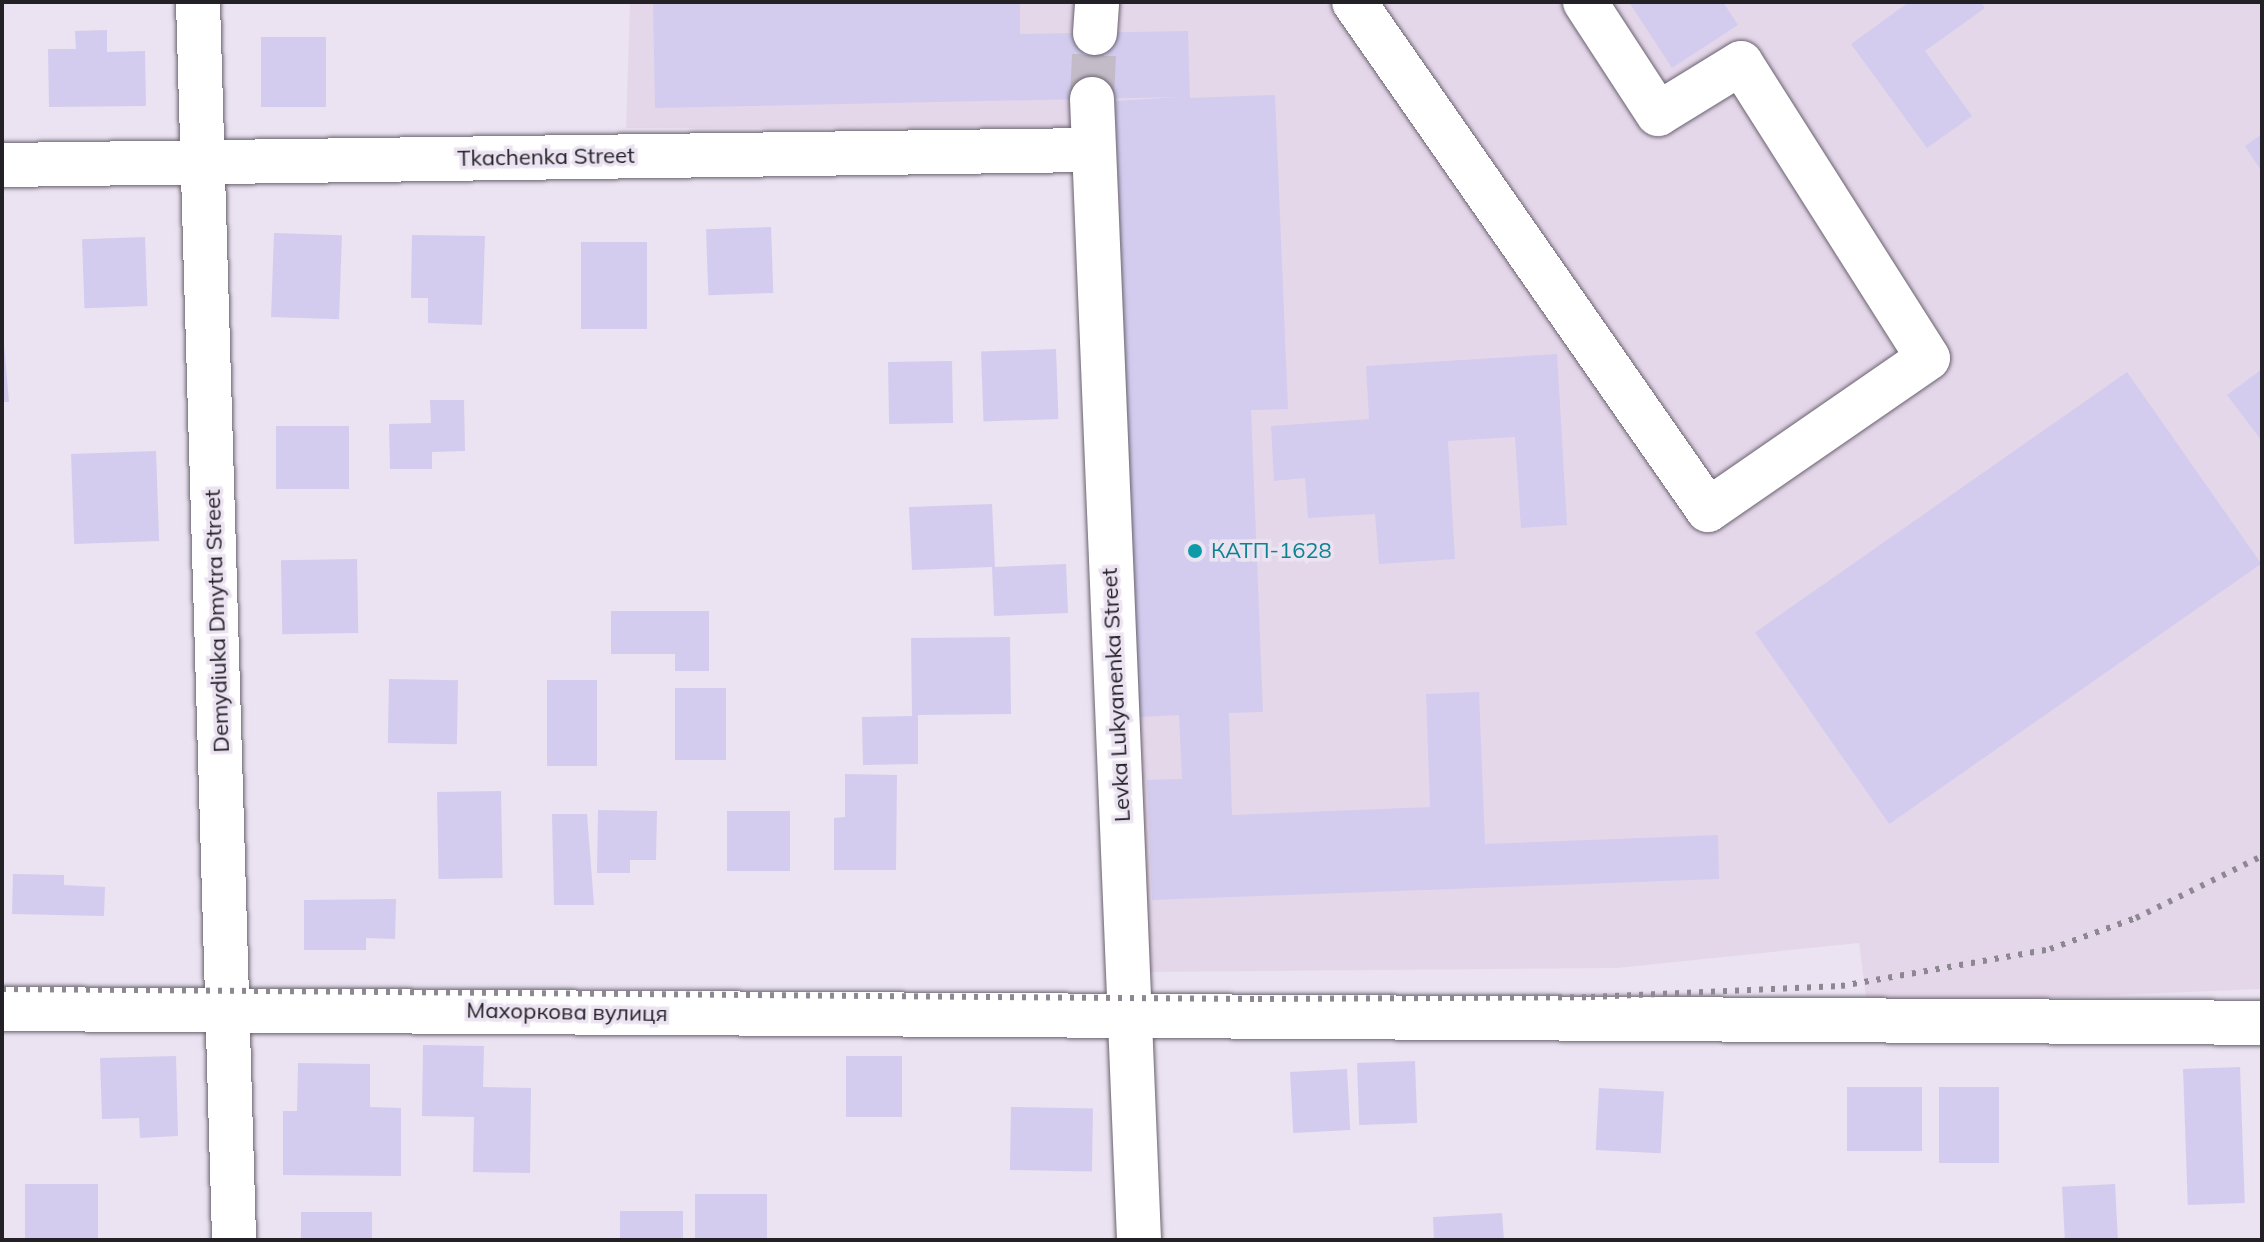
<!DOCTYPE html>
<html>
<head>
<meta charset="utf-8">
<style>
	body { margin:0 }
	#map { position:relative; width:2264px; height:1242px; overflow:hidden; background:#ebe3f1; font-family:Mulish,sans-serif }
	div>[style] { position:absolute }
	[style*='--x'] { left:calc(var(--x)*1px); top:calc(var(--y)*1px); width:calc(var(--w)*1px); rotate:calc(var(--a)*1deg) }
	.industrial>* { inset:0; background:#e5d7ea }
	.building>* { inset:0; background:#d3ccee; transform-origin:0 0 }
	.minor-tunnel>* { height:44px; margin-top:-22px; transform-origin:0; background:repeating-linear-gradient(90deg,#c3bcc8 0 44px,transparent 0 66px) }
	.roads { filter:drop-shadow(0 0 2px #69626f) drop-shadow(0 0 2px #69626f) }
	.minor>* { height:44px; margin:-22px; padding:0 22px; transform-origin:22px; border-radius:22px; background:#fff }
	.rail>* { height:6px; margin-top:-3px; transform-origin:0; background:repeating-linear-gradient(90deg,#8d8791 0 4px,transparent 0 12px) }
	.dots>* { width:22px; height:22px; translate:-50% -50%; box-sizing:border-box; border:4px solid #ebe3f1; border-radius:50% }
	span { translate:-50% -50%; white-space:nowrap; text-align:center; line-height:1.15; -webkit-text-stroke:7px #ebe3f1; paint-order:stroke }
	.street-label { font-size:22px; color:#232026 }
	.culture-label { font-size:22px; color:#0d838f }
	.left { translate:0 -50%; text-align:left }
	.frame { position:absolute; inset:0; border:4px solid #232026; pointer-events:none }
</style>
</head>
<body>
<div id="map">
	<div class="industrial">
		<div style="clip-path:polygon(630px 2px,2262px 2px,2262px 989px,1867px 1005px,1859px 943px,1617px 968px,1143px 972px,1102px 127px,626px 128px)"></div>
	</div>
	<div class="building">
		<div style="clip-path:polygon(653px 2px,1020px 2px,1020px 34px,1188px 31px,1190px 98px,1275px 95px,1288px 409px,1251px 410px,1263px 712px,1229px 713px,1232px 815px,1430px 807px,1426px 694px,1479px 692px,1485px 844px,1718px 835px,1719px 879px,1152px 900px,1147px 780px,1182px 779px,1179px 715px,1139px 717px,1115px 101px,1178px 97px,655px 108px)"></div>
		<div style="clip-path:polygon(1629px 2px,1723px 2px,1738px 25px,1672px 68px)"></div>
		<div style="clip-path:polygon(1909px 2px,1981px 2px,1985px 8px,1925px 51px,1972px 116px,1927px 148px,1851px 44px)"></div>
		<div style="clip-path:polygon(107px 30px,107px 52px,145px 51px,146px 106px,49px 107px,48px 49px,76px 49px,75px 31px)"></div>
		<div style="left:261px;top:37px;width:65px;height:70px"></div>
		<div style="clip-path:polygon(2262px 134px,2262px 172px,2245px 146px)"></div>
		<div style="left:771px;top:227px;width:66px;height:65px;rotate:88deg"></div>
		<div style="left:274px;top:233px;width:68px;height:84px;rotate:2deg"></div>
		<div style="clip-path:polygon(412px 235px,485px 236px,482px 325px,428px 323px,428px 298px,411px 298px)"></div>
		<div style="left:145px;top:237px;width:69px;height:63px;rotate:88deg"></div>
		<div style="left:581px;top:242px;width:66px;height:87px"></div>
		<div style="clip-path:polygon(2px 321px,9px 402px,2px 402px)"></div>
		<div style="left:1056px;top:349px;width:70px;height:75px;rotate:88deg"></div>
		<div style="clip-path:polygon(1557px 354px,1567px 525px,1521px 528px,1515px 437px,1448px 441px,1455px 559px,1379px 564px,1375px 514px,1308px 518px,1305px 478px,1274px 481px,1271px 426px,1369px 419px,1366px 366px)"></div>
		<div style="left:952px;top:361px;width:62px;height:64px;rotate:89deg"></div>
		<div style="clip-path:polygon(2262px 369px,2262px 441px,2227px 395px)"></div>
		<div style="left:2127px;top:372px;width:234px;height:454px;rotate:55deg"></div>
		<div style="clip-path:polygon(430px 400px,464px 400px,465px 451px,432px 452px,432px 469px,390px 469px,389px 424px,431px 423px)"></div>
		<div style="left:276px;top:426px;width:73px;height:63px"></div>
		<div style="left:156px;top:451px;width:90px;height:85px;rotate:88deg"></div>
		<div style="clip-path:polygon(992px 504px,995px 567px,1066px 564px,1068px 613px,994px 616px,992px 567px,912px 570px,909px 507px)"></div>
		<div style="left:357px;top:559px;width:74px;height:76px;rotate:89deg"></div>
		<div style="clip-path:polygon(611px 611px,709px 611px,709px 671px,675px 671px,675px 654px,611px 654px)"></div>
		<div style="clip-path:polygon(1010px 637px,1011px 714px,918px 715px,918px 764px,863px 765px,862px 717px,912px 716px,911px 638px)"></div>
		<div style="left:389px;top:679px;width:69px;height:64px;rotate:1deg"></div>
		<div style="left:547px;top:680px;width:50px;height:86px"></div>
		<div style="left:675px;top:688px;width:51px;height:72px"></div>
		<div style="clip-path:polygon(845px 774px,897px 775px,896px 870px,834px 870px,834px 818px,845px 817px)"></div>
		<div style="left:501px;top:791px;width:87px;height:64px;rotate:89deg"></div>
		<div style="clip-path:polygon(598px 810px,657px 811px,656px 860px,630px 860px,630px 873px,597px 873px)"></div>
		<div style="left:727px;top:811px;width:63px;height:60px"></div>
		<div style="clip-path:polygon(552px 814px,587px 814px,594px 905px,554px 905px)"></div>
		<div style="clip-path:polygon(13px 874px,64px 875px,64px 885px,105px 887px,104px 916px,12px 914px)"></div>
		<div style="clip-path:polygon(396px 899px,395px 939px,366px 938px,366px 950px,304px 950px,304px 900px)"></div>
		<div style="clip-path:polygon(423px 1045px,484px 1046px,483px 1087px,531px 1088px,530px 1173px,473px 1172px,474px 1117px,422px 1116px)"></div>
		<div style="clip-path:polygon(176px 1056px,178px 1136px,140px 1138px,139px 1118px,102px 1119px,100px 1058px)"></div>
		<div style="left:846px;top:1056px;width:56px;height:61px"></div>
		<div style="left:1415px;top:1061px;width:62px;height:58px;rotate:88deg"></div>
		<div style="clip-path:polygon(298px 1063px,370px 1064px,370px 1107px,401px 1108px,401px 1176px,283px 1175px,283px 1111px,297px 1111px)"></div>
		<div style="left:2240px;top:1067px;width:136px;height:57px;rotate:88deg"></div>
		<div style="left:1347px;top:1069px;width:61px;height:57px;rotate:87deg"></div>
		<div style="left:1847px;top:1087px;width:75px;height:64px"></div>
		<div style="left:1939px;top:1087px;width:60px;height:76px"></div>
		<div style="left:1599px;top:1088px;width:65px;height:62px;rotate:3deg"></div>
		<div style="left:1011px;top:1107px;width:82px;height:63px;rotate:1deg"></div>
		<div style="left:98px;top:1184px;width:54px;height:73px;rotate:90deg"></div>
		<div style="left:2115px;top:1184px;width:56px;height:53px;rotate:87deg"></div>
		<div style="left:695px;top:1194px;width:72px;height:46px"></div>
		<div style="left:620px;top:1211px;width:63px;height:29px"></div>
		<div style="left:301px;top:1212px;width:71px;height:28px"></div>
		<div style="clip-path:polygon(1502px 1213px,1504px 1240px,1434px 1240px,1433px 1217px)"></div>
	</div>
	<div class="minor-tunnel">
		<div style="--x:1092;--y:99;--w:66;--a:-87.4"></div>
	</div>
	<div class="roads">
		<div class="minor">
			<div style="--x:198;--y:2;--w:1239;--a:88.33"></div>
			<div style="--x:1354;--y:2;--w:619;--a:55.13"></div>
			<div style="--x:1708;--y:510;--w:267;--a:-34.6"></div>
			<div style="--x:1928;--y:358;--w:349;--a:-122.4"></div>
			<div style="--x:1741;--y:63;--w:97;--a:148.4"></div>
			<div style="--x:1658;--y:114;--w:134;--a:-123.1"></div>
			<div style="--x:1095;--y:33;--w:31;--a:-86"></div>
			<div style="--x:1092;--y:99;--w:1142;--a:87.64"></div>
			<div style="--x:2;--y:165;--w:1088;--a:-0.79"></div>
			<div style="--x:2;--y:1009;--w:2260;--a:0.35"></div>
		</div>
	</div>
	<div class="rail">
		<div style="--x:2;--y:989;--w:1256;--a:0.46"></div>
		<div style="--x:1258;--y:999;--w:333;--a:-0.3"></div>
		<div style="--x:1591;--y:997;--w:250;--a:-2.5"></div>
		<div style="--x:1841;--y:986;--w:212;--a:-10"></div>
		<div style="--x:2050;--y:949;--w:91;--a:-19.8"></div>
		<div style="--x:2136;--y:918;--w:140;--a:-26.2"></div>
	</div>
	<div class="dots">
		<div style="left:1195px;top:551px;background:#0f9aa8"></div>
	</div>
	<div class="street-label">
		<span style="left:546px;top:157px;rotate:-1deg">Tkachenka Street</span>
		<span style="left:217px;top:621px;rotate:-92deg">Demydiuka Dmytra Street</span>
		<span style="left:1116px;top:695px;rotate:-93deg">Levka Lukyanenka Street</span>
		<span style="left:567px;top:1012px;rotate:1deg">Махоркова вулиця</span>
	</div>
	<div class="culture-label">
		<span class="left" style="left:1211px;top:551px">КАТП-1628</span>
	</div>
	<div class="frame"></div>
</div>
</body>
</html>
